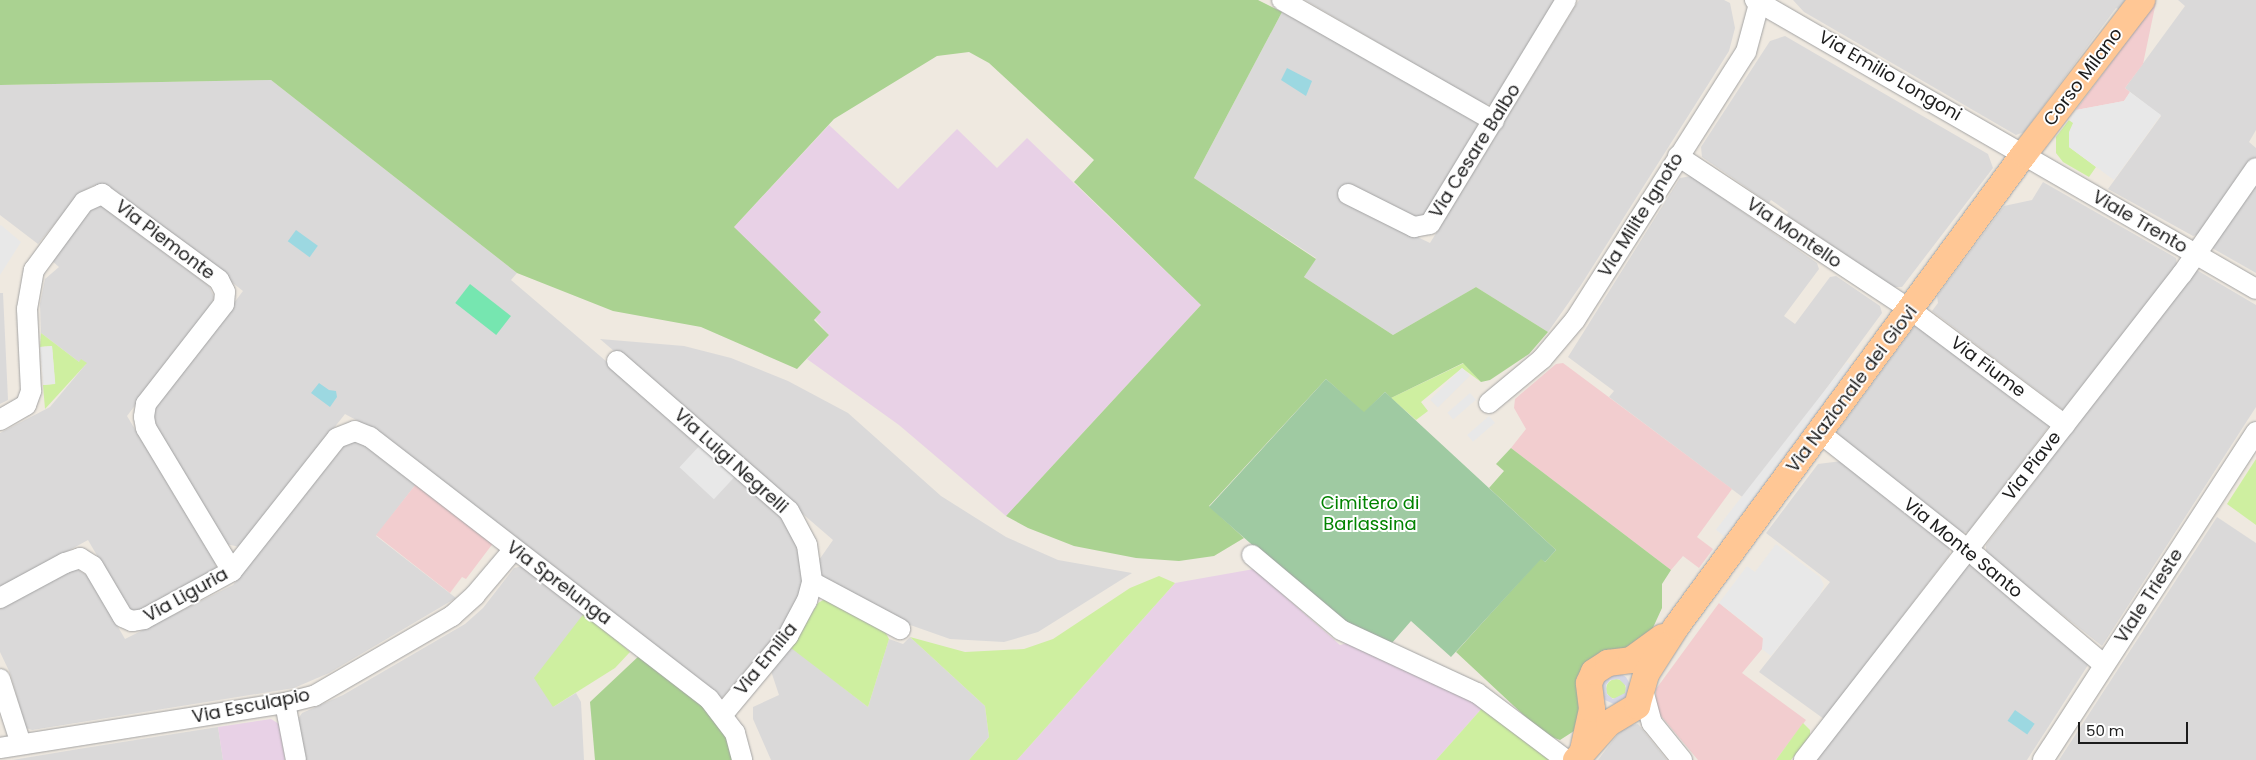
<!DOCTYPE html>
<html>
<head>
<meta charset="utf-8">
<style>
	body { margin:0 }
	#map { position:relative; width:2256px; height:760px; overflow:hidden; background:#efe9e0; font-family:Poppins,sans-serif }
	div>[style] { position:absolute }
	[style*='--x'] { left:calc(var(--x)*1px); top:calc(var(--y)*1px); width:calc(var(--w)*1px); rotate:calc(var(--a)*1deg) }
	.residential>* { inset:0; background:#dad9d9 }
	.commercial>* { inset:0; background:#f2cdcf }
	.industrial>* { inset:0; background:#e8d1e6 }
	.grass>* { inset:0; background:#ceefa0 }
	.round { border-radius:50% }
	.forest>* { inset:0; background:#aad291 }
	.cemetery>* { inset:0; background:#9fcaa2 }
	.pitch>* { inset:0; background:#76e6b0; transform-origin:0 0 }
	.parking>* { inset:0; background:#e8e8e8; transform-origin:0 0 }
	.plaza>* { inset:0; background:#d5d6e4 }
	.water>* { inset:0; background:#9cd8e1; transform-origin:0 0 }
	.roads { filter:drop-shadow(0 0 1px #a3a3a3) drop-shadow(0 0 1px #a3a3a3) }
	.minor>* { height:20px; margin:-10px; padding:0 10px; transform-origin:10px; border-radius:10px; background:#fff }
	.major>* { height:26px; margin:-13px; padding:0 13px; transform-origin:13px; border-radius:13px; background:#ffc795 }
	span { translate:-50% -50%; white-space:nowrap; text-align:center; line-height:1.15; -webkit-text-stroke:4px #fff; paint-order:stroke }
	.street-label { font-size:18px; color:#1c1c1c }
	.park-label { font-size:18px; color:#028301 }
	.scale { position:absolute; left:2078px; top:722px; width:110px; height:22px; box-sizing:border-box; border:2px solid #1c1c1c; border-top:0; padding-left:6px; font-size:15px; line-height:18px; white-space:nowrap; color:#1c1c1c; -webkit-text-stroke:4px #fff; paint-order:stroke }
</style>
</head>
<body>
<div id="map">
	<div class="residential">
		<div style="clip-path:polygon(1305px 0,1555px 0,1494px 103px,1485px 105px)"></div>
		<div style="clip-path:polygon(1579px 0,1724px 0,1730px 3px,1735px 28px,1729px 51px,1709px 83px,1581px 285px,1548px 332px,1476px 287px,1393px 335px,1304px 277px,1316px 258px,1194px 178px,1282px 12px,1476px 119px,1478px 127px,1427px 216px,1417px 219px,1345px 202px,1430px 243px)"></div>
		<div style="clip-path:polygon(1793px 0,2125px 0,2119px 9px,2116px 8px,2024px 132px,2016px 135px,1804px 12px)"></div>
		<div style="clip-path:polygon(2178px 0,2256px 0,2256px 130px,2249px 142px,2256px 148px,2256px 157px,2199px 234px,2193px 236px,2108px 189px,2161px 116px,2125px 88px,2185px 6px)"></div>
		<div style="clip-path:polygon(1785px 36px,1988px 154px,1993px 168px,1902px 287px,1894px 287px,1787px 215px,1788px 212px,1771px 200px,1769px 203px,1702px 157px,1701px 147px,1770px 41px)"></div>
		<div style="clip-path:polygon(271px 80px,517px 273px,511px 280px,702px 443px,714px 497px,736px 475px,785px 519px,793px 532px,803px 572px,801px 593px,786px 623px,722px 698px,371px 428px,345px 414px,240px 547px,226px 544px,153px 423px,154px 409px,243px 291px,114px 190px,104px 186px,95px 185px,81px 192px,38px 244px,0 215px,0 85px)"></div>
		<div style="clip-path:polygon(1691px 176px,1817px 263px,1819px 269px,1784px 316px,1795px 324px,1830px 277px,1836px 276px,1880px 306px,1882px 313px,1745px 499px,1609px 397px,1614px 391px,1568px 357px,1680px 178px)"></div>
		<div style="clip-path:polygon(2256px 178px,2256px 273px,2212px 248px)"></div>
		<div style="clip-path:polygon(2043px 182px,2176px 258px,2177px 265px,2063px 410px,1932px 311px,1938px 303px,1937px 296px,2004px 206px,2032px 200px)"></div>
		<div style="clip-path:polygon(100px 205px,209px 286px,214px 297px,211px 305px,127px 416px,215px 562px,217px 570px,141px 610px,133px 611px,127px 607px,88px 540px,0 588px,0 433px,50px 407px,86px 364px,82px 360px,79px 362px,41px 333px,40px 304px,45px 279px,59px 267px,51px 260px,89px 210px)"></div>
		<div style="clip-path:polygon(2195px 269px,2256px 305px,2256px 407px,2102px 646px,1986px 554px,1986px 545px,2046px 466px,2043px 463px)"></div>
		<div style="clip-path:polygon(0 293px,3px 293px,8px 400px,0 404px)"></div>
		<div style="clip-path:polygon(1917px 323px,2050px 425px,1968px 532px,1961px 533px,1836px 433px)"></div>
		<div style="clip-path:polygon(600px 339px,684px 346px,731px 358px,788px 381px,848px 413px,941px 496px,1006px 537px,1058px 560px,1132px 573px,1038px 632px,1004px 642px,950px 639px,882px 615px,819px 576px,819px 560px,833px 540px)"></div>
		<div style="clip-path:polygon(359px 441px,416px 484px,376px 536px,456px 598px,329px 673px,294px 688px,32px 730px,26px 728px,10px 673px,0 652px,0 609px,67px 572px,77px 569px,89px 577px,125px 639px,233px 585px,346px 443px)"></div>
		<div style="clip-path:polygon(1842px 461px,1949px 547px,1950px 554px,1824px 719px,1759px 672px,1830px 582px,1766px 533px,1818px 464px)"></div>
		<div style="clip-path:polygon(2217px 517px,2256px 543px,2256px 760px,2059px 760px)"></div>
		<div style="clip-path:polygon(1971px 565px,2090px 662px,2027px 760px,1813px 760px,1964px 566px)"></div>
		<div style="clip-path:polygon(523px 566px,585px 612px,553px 707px,576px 693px,581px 702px,584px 760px,303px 760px,296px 722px,302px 713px,343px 695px,465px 624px,483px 608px,514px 568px)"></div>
		<div style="clip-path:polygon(910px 637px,985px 706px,989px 737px,969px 760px,771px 760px,753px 719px,753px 707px,779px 695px,771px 671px,791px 647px,868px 707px,889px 639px,903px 644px)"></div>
		<div style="clip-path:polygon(1638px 724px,1667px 760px,1598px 760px,1624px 726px)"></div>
		<div style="clip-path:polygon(218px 727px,223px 760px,12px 760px,85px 748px)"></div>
	</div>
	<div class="commercial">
		<div style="clip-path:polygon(2156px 2px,2143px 64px,2125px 88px,2130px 92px,2124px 101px,2076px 110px)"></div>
		<div style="clip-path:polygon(1563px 363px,1732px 489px,1697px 537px,1713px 549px,1699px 568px,1683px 556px,1671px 570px,1511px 448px,1526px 429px,1514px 408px,1515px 399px,1556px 364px)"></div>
		<div style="clip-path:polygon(416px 484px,494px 542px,466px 579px,462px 577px,450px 593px,376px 535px)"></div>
		<div style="clip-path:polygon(1719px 603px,1765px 640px,1762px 649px,1742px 673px,1806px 720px,1776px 760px,1698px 760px,1656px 710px,1656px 689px)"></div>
	</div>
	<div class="industrial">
		<div style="clip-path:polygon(829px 125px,898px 189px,957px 129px,997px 168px,1027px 138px,1201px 305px,1006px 516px,899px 425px,807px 359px,829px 335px,734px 227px)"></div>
		<div style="clip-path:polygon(1254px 569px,1340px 645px,1348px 643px,1484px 706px,1436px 760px,1017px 760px,1175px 583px)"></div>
		<div style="clip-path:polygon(271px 719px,279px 724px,285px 760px,223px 760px,218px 727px)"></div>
	</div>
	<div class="grass">
		<div style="clip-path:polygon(2069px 120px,2074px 123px,2069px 147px,2096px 167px,2089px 177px,2063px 162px,2056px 153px,2056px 137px)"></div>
		<div style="clip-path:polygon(41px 333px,79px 362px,81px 359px,87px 363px,45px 409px,43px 385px,55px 384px,52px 346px,40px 347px)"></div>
		<div style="clip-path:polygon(1464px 363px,1481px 382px,1462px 368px,1421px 402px,1428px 411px,1416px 420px,1391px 398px)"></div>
		<div style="clip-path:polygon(2256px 459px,2256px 525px,2227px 504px)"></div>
		<div style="clip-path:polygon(1159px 576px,1175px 583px,1017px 760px,969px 760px,989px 737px,985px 706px,910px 637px,965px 652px,1024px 649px,1053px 639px,1130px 588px)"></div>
		<div style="clip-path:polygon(825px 599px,883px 628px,889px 639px,868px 707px,791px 648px,818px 603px)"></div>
		<div style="clip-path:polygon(585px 612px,630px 652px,615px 668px,553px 707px,534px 678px)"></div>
		<div class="round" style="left:1606px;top:679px;width:20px;height:20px"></div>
		<div style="clip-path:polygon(1484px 706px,1545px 755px,1549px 760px,1436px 760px)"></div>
		<div style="clip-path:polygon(1803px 723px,1810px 730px,1810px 736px,1791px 760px,1776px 760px)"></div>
	</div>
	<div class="forest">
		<div style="clip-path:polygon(0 0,1258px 0,1282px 12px,1194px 178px,1316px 259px,1304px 277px,1393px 335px,1476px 287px,1548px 332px,1529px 354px,1490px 380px,1481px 382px,1463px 363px,1391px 398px,1385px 392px,1364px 413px,1326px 379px,1209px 506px,1244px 538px,1214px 556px,1179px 561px,1136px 558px,1074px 546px,1028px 528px,1006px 516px,1201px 305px,1074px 182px,1094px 160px,989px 63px,969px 52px,937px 56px,834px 119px,734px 227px,821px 312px,814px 320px,829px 335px,797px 369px,701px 327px,613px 311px,517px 273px,271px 80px,0 85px)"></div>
		<div style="clip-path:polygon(1511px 448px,1671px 570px,1662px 584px,1662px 608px,1651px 632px,1631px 652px,1582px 714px,1574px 731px,1560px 740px,1544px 734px,1456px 652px,1541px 558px,1545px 562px,1556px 550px,1489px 488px,1504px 471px,1496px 464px)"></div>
		<div style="clip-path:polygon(641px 654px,717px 717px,736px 760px,595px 760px,590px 702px)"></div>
	</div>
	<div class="cemetery">
		<div style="clip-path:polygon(1326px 379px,1364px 412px,1385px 392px,1556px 550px,1545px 562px,1541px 559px,1451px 657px,1411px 621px,1391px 644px,1341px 623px,1209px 507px)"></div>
	</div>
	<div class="pitch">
		<div style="left:470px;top:284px;width:52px;height:24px;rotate:38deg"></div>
	</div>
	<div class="parking">
		<div style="clip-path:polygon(2130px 92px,2161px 115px,2114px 180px,2069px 147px,2069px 132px,2073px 123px,2069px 120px,2076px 110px,2124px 101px)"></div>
		<div style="clip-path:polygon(1px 225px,21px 242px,0 275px,0 226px)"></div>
		<div style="left:52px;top:346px;width:38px;height:12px;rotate:85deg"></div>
		<div style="left:1847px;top:362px;width:11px;height:213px;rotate:38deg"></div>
		<div style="left:1462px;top:368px;width:11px;height:45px;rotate:45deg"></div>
		<div style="left:1470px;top:393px;width:9px;height:30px;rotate:49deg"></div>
		<div style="left:1489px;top:416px;width:9px;height:29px;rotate:49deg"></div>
		<div style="left:702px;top:443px;width:47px;height:33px;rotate:43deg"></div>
		<div style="clip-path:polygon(1776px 544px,1820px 577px,1824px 585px,1820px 595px,1771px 656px,1762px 649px,1763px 637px,1719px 603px,1747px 566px,1755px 572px)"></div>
	</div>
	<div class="plaza">
		<div style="clip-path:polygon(evenodd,1619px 673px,1626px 677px,1631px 686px,1629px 696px,1614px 704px,1605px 700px,1600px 689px,1605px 677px,1619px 673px,1619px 679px,1626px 686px,1625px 693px,1613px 699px,1607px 694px,1606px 685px,1610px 680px,1619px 679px)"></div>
	</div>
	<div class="water">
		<div style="clip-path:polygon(1287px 68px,1312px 81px,1306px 96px,1281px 80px)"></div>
		<div style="left:296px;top:230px;width:27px;height:14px;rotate:36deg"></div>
		<div style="clip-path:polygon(319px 383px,329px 390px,336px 391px,337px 397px,330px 407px,311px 393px)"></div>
		<div style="left:2015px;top:710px;width:24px;height:13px;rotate:35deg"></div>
	</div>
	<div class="roads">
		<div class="minor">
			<div style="--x:1282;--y:0;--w:244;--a:29.7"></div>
			<div style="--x:1755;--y:0;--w:578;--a:29.98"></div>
			<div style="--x:1678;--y:156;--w:279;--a:33.5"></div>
			<div style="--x:1911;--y:310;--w:192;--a:36.8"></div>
			<div style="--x:1348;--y:194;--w:74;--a:26.6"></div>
			<div style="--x:1414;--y:227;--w:16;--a:-11"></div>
			<div style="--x:1430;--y:224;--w:262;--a:-58.7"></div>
			<div style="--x:617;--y:361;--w:228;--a:41.1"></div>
			<div style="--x:789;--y:511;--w:38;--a:62"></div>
			<div style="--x:807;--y:545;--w:37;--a:82"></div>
			<div style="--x:1489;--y:403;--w:69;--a:-39.7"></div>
			<div style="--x:1542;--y:359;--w:51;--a:-49.8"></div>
			<div style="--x:1575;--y:320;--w:318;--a:-57.5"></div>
			<div style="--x:1746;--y:52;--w:54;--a:-74.9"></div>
			<div style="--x:0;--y:420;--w:30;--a:-30"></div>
			<div style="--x:26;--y:405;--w:15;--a:-70"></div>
			<div style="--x:31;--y:391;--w:82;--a:-92.8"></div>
			<div style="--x:27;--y:309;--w:40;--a:-80"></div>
			<div style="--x:34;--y:270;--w:84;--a:-53.7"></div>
			<div style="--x:84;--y:202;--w:20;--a:-24"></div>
			<div style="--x:102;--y:194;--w:145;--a:36.3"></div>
			<div style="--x:219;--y:280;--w:13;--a:63"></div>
			<div style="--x:225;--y:292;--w:12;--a:95"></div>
			<div style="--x:224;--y:304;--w:127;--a:128"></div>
			<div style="--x:146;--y:404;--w:13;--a:99"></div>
			<div style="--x:144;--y:417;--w:11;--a:80"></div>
			<div style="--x:146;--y:428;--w:167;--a:59"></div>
			<div style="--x:1820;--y:433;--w:201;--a:38.3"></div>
			<div style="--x:1978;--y:558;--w:165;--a:40.3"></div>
			<div style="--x:1252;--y:555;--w:116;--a:40.1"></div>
			<div style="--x:1341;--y:630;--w:150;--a:24.9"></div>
			<div style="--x:1477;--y:693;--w:111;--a:37"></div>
			<div style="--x:0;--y:598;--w:74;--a:-28.3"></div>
			<div style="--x:65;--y:563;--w:16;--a:-18"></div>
			<div style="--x:80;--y:558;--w:15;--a:32"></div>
			<div style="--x:93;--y:566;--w:59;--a:59.5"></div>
			<div style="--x:123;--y:617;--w:10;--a:24"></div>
			<div style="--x:132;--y:621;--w:12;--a:-9"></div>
			<div style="--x:144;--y:619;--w:100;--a:-28.6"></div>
			<div style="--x:232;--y:571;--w:169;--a:-51.7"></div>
			<div style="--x:337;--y:438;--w:19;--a:-21"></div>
			<div style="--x:355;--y:431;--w:16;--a:22"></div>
			<div style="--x:370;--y:437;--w:428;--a:37.7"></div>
			<div style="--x:709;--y:699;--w:43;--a:52.6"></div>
			<div style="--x:735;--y:733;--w:28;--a:75"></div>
			<div style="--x:0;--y:679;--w:68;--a:72.1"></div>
			<div style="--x:1643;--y:690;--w:34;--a:75"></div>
			<div style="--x:1652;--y:723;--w:48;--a:51"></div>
			<div style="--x:285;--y:703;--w:58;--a:79.1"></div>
			<div style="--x:723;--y:714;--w:102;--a:-50.2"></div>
			<div style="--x:788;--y:636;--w:40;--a:-62"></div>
			<div style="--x:807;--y:601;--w:20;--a:-75"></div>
			<div style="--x:812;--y:582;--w:100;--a:28.1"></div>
			<div style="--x:0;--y:748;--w:289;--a:-9"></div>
			<div style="--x:285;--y:703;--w:30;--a:-14"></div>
			<div style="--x:314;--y:696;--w:160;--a:-30.1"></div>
			<div style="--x:452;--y:616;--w:31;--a:-42"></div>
			<div style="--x:475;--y:595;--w:60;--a:-49.7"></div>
			<div style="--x:1804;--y:760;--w:616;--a:-52.13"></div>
			<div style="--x:2182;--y:274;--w:129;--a:-55.1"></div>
			<div style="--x:2043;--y:760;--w:391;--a:-57"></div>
		</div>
		<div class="major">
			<div style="--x:1583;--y:750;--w:42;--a:-77.6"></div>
			<div style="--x:1592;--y:709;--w:26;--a:-97"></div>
			<div style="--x:1589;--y:683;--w:12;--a:-66"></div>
			<div style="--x:1594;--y:672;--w:17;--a:-33"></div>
			<div style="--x:1608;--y:663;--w:23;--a:-7"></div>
			<div style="--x:1631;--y:660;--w:39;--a:-36"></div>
			<div style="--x:1576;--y:760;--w:50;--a:-48.3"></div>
			<div style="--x:1609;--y:723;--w:33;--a:-31"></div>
			<div style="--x:1637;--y:706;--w:33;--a:-74"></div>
			<div style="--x:1646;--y:674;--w:56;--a:-57.4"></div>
			<div style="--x:1676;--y:627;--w:587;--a:-53.66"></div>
			<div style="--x:2024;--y:154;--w:194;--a:-52.5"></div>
		</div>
	</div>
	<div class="street-label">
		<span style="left:1890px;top:76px;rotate:30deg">Via Emilio Longoni</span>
		<span style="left:2083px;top:77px;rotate:-53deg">Corso Milano</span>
		<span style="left:1475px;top:151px;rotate:-58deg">Via Cesare Balbo</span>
		<span style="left:1641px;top:215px;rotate:-58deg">Via Milite Ignoto</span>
		<span style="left:2140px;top:222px;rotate:30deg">Viale Trento</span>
		<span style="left:1794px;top:233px;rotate:34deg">Via Montello</span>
		<span style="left:165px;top:240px;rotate:37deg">Via Piemonte</span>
		<span style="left:1988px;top:367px;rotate:37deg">Via Fiume</span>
		<span style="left:1852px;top:389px;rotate:-53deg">Via Nazionale dei Giovi</span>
		<span style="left:731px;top:461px;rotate:42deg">Via Luigi Negrelli</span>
		<span style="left:2032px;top:466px;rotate:-52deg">Via Piave</span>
		<span style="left:1963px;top:548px;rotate:39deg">Via Monte Santo</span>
		<span style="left:559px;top:583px;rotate:37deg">Via Sprelunga</span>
		<span style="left:186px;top:595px;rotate:-29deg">Via Liguria</span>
		<span style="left:2149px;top:596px;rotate:-57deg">Viale Trieste</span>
		<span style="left:766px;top:659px;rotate:-51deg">Via Emilia</span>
		<span style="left:251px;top:706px;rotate:-11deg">Via Esculapio</span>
	</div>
	<div class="park-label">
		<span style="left:1370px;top:514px">Cimitero di<br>Barlassina</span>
	</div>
	<div class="scale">50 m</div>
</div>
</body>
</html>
